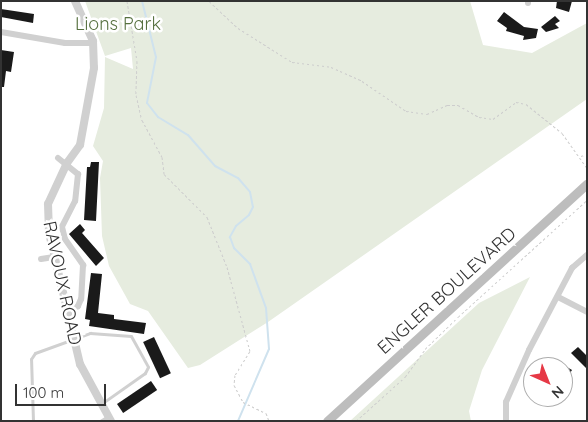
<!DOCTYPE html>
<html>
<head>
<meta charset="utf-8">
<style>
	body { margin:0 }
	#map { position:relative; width:588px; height:422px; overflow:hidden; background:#fff; font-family:Quicksand,sans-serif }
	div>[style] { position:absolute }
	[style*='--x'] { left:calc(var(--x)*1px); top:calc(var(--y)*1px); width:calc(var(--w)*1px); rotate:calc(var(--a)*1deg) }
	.green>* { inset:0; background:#e6ecdf }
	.stream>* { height:2px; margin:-1px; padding:0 1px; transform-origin:1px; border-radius:1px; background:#cfe2ee }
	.building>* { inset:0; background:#1a1a1a; transform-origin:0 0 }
	.path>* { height:1px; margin-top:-0.5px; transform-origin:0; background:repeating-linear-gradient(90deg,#cdcdcd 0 2.5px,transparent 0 5px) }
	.service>* { height:3px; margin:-1.5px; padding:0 1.5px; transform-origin:1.5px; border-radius:1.5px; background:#d0d0d0 }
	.minor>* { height:6px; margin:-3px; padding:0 3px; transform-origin:3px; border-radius:3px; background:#d0d0d0 }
	.tertiary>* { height:8px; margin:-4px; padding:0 4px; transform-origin:4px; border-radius:4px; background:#d0d0d0 }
	.secondary>* { height:9px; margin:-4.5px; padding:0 4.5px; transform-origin:4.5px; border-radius:4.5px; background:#bdbdbd }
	span { translate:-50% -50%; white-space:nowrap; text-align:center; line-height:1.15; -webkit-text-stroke:5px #fff; paint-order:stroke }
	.park-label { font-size:18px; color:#56703f }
	.street-label { font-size:18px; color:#333 }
	.frame { position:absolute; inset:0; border:2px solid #333; pointer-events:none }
	.north { position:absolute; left:523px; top:357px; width:50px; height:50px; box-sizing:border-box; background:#fff; border:1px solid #adadad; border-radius:50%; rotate:136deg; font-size:14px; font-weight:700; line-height:20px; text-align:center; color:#333 }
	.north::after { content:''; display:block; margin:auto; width:18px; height:22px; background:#e63946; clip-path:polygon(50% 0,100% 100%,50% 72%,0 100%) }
	.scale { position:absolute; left:15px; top:384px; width:91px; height:22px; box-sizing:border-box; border:2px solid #333; border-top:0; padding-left:6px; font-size:15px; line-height:18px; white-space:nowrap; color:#333; -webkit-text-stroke:4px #fff; paint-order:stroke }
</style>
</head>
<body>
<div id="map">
	<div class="green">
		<div style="clip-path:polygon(85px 1px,470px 1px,483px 45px,532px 53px,587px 23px,587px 99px,268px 322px,200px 365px,188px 368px,148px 311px,130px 304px,109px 266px,102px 236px,100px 178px,103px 161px,93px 146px,104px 108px,105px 57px,133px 69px,131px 48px,105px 56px)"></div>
		<div style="clip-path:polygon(530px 277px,482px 370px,469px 411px,471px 421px,350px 421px,479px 303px)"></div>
	</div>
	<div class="stream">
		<div style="--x:142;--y:1;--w:58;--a:76"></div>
		<div style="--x:156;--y:57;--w:47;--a:101.1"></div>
		<div style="--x:147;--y:103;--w:18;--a:52"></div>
		<div style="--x:158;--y:117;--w:35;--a:31"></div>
		<div style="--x:188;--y:135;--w:41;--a:48.9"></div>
		<div style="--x:215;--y:166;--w:26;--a:28"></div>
		<div style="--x:238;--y:178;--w:18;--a:49"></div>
		<div style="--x:250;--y:192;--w:15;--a:79"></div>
		<div style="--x:253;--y:207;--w:9;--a:117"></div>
		<div style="--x:249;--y:215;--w:17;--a:140"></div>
		<div style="--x:236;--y:226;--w:13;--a:119"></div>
		<div style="--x:230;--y:237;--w:12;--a:70"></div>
		<div style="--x:234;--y:248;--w:23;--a:45"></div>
		<div style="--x:250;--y:264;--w:47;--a:70"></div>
		<div style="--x:266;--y:308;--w:41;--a:85.8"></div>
		<div style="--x:269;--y:349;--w:78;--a:113.3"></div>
	</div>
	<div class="building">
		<div style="clip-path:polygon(557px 1px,572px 1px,569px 12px,556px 8px)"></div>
		<div style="clip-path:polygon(1px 9px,34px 14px,33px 23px,1px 17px)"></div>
		<div style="clip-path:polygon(504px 12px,524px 27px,538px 29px,536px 38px,523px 40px,524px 36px,506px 31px,507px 28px,497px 21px)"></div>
		<div style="clip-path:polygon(555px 16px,560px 21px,555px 24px,559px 28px,546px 32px,541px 27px)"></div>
		<div style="clip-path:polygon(1px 50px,14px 52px,11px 72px,6px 71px,4px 87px,1px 87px)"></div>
		<div style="clip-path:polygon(91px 162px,99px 162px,96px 221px,84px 220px,87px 167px,90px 167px)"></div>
		<div style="clip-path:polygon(80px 224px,85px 230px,82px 233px,104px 258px,96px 266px,69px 234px)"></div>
		<div style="clip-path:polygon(91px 273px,102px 274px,98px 313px,114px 315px,114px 319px,146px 323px,144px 334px,89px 326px,90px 320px,85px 319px)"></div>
		<div style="left:154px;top:337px;width:40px;height:12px;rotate:65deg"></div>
		<div style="clip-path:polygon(578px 347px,587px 356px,587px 369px,571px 353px)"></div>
		<div style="clip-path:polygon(565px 366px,572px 370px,563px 385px,563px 370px)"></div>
		<div style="left:151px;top:381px;width:11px;height:41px;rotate:56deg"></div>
	</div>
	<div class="path">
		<div style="--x:127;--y:1;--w:61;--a:80.5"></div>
		<div style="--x:137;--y:61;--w:34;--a:92"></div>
		<div style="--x:136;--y:95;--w:26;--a:77"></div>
		<div style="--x:142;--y:120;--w:42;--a:61.6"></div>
		<div style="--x:162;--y:157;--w:17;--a:83"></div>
		<div style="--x:164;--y:174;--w:61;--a:45"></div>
		<div style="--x:207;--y:217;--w:54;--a:68.2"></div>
		<div style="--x:227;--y:267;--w:87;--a:74.7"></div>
		<div style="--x:250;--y:351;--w:28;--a:122"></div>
		<div style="--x:235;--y:375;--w:10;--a:96"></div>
		<div style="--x:234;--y:385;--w:19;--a:62"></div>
		<div style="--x:243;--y:402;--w:25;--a:26"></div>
		<div style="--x:266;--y:413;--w:9;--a:69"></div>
		<div style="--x:209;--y:1;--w:40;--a:43"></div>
		<div style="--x:238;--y:28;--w:64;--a:32.2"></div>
		<div style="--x:292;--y:62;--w:39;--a:7"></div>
		<div style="--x:331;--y:67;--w:34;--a:24"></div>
		<div style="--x:362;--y:81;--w:53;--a:34.3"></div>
		<div style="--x:406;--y:111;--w:21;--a:8"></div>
		<div style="--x:427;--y:114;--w:22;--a:-24"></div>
		<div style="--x:447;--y:105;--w:11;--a:0"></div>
		<div style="--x:458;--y:105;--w:24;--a:30"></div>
		<div style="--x:479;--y:117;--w:14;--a:8"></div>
		<div style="--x:493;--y:119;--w:29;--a:-36"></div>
		<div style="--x:516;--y:102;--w:10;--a:11"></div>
		<div style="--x:526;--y:104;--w:46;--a:38.9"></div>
		<div style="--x:562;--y:133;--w:43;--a:54.5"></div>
		<div style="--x:581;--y:156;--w:6;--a:-18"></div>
		<div style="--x:356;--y:421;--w:66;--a:-41.9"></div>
		<div style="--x:405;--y:377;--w:34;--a:-54"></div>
		<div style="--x:425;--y:349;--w:46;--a:-44.1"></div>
		<div style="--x:458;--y:317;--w:174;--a:-42.2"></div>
	</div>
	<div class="service">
		<div style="--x:33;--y:421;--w:62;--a:-91.8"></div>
		<div style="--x:31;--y:359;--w:7;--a:-56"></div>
		<div style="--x:35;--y:353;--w:59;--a:-20"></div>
		<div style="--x:90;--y:333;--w:41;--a:4.2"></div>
		<div style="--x:131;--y:336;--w:35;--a:61"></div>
		<div style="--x:148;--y:367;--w:7;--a:117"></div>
		<div style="--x:145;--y:373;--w:54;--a:144.8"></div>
		<div style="--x:100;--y:421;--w:9;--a:-32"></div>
	</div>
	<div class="minor">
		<div style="--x:528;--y:1;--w:2;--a:90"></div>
		<div style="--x:1;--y:32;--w:65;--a:9.8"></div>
		<div style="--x:65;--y:43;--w:28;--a:0"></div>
		<div style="--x:58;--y:158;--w:26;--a:39"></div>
		<div style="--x:78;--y:174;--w:27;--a:96"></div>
		<div style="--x:75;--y:201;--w:29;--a:117"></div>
		<div style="--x:62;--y:227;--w:12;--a:76"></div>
		<div style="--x:65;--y:239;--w:32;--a:55"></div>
		<div style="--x:83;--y:265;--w:34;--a:93"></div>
		<div style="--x:81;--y:299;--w:8;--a:113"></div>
		<div style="--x:78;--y:306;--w:14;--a:163"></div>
		<div style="--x:41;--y:259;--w:13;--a:-9"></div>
		<div style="--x:558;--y:297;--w:33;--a:27"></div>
		<div style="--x:506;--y:421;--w:19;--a:-90"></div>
		<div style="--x:506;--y:402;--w:57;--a:-66.1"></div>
		<div style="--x:529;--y:350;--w:93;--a:-62.3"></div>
		<div style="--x:572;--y:268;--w:20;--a:-41"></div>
	</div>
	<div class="tertiary">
		<div style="--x:75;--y:1;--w:44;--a:65.8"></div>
		<div style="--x:93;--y:41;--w:27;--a:88"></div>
		<div style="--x:94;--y:68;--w:78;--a:100.3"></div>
		<div style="--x:80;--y:145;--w:22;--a:126"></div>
		<div style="--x:67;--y:163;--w:45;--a:114.9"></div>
		<div style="--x:48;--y:204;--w:29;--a:88"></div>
		<div style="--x:49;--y:233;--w:135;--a:76.7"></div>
		<div style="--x:80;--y:364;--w:65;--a:61.5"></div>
	</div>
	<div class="secondary">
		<div style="--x:327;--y:421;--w:352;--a:-42.4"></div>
	</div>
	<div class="park-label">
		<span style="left:118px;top:24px">Lions Park</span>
	</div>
	<div class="street-label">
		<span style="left:62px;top:283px;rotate:78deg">RAVOUX ROAD</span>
		<span style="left:447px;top:291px;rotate:-42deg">ENGLER BOULEVARD</span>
	</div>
	<div class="frame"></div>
	<div class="north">N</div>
	<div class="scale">100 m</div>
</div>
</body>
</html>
